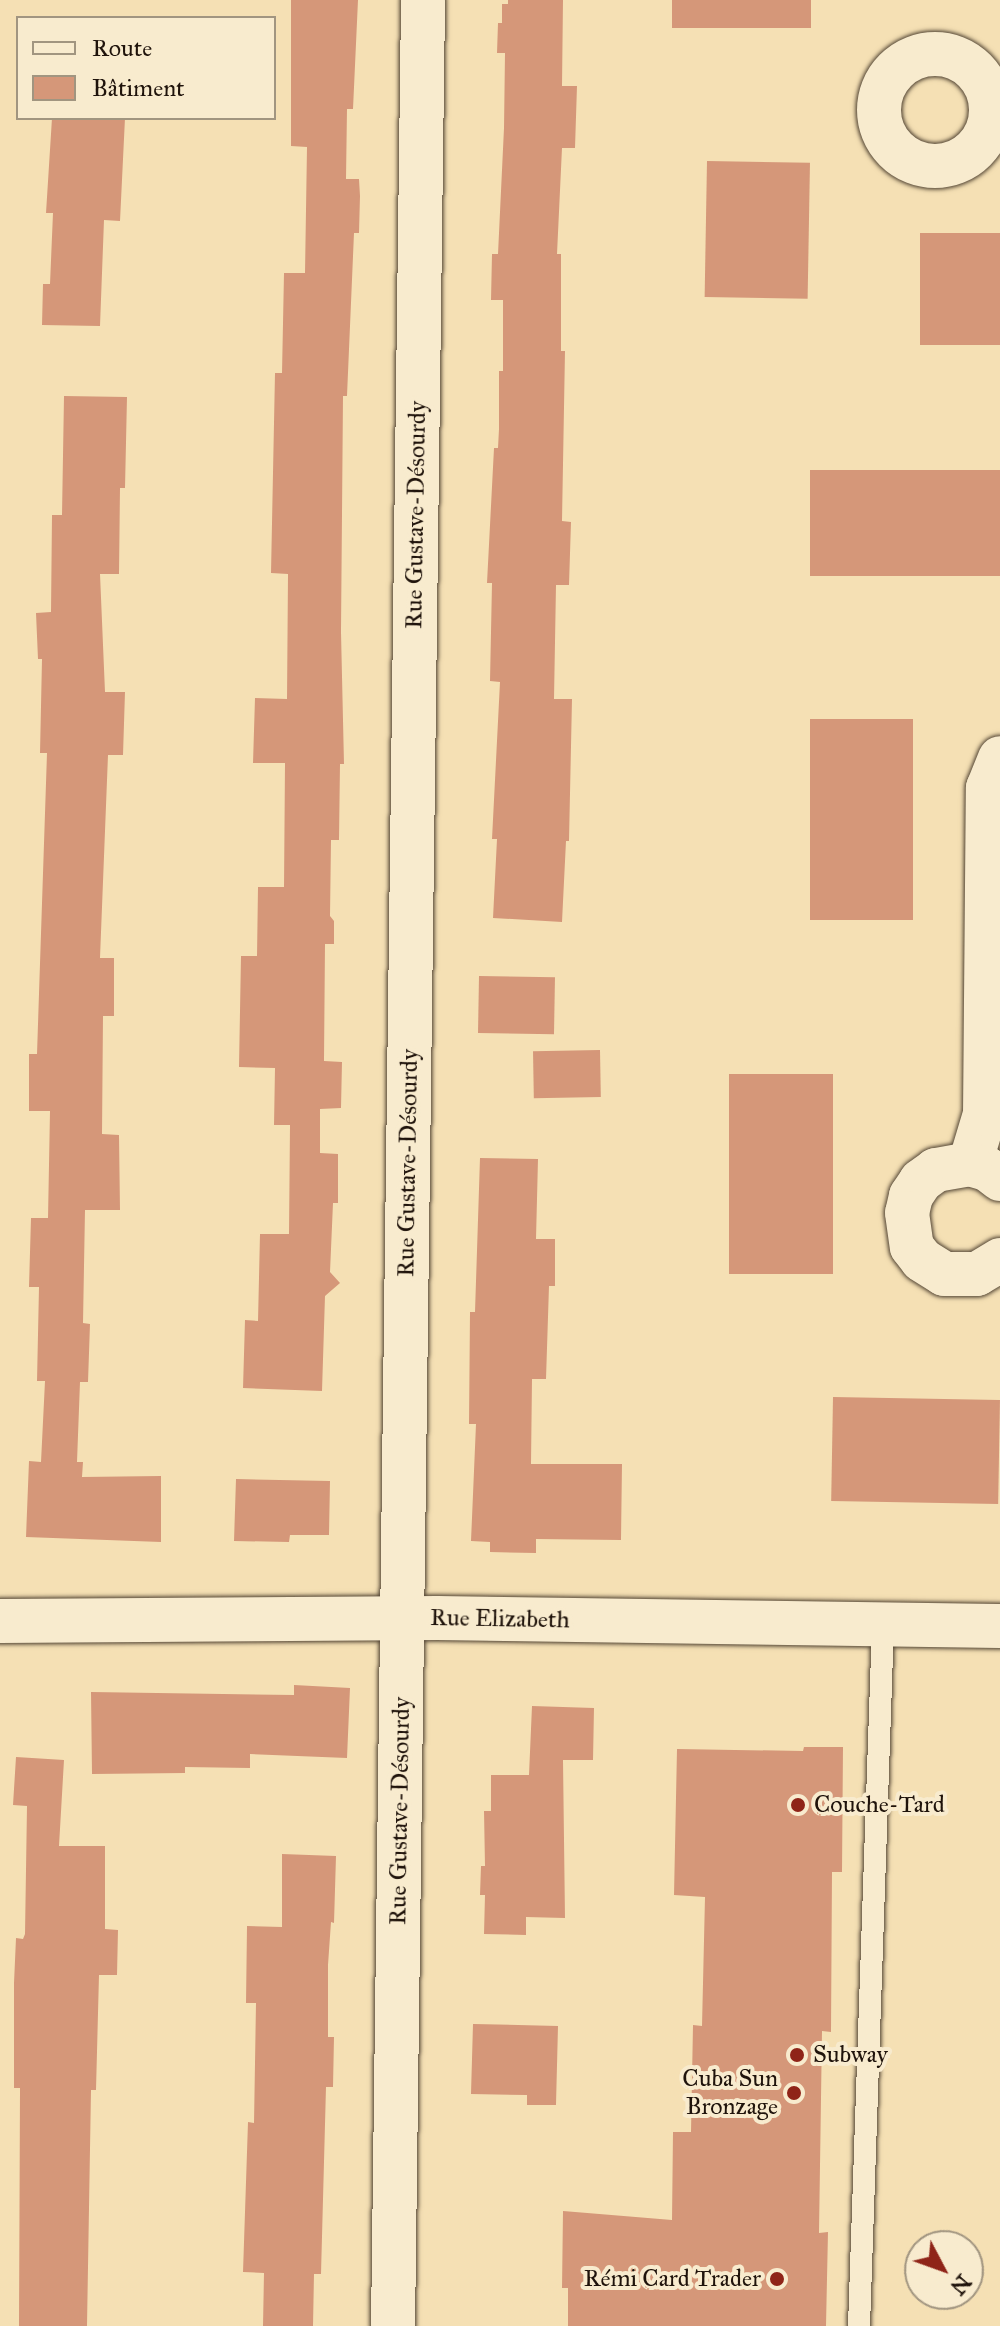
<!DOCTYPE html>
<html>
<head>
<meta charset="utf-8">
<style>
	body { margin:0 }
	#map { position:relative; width:1000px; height:2326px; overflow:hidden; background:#f5e0b4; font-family:"IM FELL Great Primer",serif }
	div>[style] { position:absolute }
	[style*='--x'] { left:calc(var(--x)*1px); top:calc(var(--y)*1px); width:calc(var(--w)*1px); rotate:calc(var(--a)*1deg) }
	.building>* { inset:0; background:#d59779; transform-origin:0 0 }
	.roads { filter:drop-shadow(0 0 2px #544635) drop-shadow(0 0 2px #544635) }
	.service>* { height:22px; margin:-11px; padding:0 11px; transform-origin:11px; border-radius:11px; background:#f8ebce }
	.minor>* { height:44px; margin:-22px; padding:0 22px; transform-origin:22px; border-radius:22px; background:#f8ebce }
	.minor>.ring { margin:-22px; padding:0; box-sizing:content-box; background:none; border:44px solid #f8ebce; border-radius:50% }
	.dots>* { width:22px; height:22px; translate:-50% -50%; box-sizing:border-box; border:4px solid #f8ebce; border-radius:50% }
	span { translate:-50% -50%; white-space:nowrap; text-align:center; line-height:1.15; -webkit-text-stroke:8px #f8ebce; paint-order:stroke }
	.street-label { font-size:24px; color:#1f130b }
	.poi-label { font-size:24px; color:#1f130b }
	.left { translate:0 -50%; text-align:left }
	.right { translate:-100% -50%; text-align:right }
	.legend { position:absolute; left:16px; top:16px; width:260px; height:104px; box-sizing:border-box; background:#f8ebce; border:2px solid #a19580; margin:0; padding:10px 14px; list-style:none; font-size:24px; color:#1f130b }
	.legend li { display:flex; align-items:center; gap:16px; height:40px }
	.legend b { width:40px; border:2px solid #a19580 }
	.north { position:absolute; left:904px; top:2230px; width:80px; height:80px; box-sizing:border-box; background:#f8ebce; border:2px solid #a19580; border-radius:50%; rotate:131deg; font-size:22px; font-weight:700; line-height:32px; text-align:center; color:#1f130b }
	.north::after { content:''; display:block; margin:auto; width:28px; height:36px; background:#8f2418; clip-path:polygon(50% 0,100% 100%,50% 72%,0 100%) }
</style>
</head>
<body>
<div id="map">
	<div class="building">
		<div style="clip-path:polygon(291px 0,358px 0,353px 109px,347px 109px,346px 179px,359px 179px,360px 196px,359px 233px,354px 233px,347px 396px,343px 396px,341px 632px,344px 764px,340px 764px,339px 840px,331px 840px,330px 916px,334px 921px,334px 944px,325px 944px,324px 1061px,342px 1062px,341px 1108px,320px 1109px,320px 1153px,338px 1154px,338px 1203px,333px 1203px,330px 1272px,340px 1283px,325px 1296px,322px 1391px,243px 1388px,245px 1320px,258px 1321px,260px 1234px,289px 1234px,290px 1125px,274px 1125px,275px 1068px,239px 1067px,241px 956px,257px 956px,258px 887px,284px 887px,285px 763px,253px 763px,255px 698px,287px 699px,288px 574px,271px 573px,275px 373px,282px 373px,284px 273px,305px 273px,307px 147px,291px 146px)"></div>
		<div style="clip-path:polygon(508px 0,563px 0,562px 86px,577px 86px,575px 148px,562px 148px,557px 254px,561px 254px,561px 351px,565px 351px,562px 521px,571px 522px,569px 585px,556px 585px,554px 699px,572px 699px,569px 841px,566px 841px,562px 922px,493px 918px,497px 839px,492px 839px,500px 682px,490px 681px,492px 583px,487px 583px,494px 448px,498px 448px,499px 429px,499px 371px,503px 371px,503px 300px,491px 300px,492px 254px,498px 254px,504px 128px,505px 53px,497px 53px,498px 23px,502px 23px,502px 4px,508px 4px)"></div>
		<div style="left:672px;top:0;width:139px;height:28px"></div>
		<div style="clip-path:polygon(52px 118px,125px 118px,120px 221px,104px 220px,100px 326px,42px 325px,43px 284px,50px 284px,53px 213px,46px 213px)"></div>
		<div style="left:707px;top:161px;width:103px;height:136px;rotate:1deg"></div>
		<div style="left:1000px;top:233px;width:112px;height:80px;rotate:90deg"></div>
		<div style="clip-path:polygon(64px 396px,127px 397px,125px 488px,120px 488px,119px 574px,100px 574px,105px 692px,125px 692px,123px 755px,108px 755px,100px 958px,114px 958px,114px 1016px,103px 1016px,102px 1134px,119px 1135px,120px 1210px,85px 1210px,83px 1323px,90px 1324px,88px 1382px,80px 1382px,77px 1462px,83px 1462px,82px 1477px,161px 1476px,161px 1542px,26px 1537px,29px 1461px,41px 1462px,45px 1381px,37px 1381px,39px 1287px,29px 1287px,31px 1218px,48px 1218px,50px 1111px,29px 1111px,29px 1054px,37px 1054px,47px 753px,40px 753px,42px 659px,38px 659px,36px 613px,51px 612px,52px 515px,62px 515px)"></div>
		<div style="left:810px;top:470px;width:190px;height:106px"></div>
		<div style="left:913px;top:719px;width:201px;height:103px;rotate:90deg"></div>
		<div style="left:479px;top:976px;width:76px;height:57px;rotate:1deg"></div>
		<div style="left:600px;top:1050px;width:47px;height:67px;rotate:89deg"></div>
		<div style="left:729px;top:1074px;width:104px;height:200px"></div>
		<div style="clip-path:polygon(480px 1158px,538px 1159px,536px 1239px,555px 1239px,555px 1286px,549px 1286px,546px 1379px,532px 1379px,531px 1464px,622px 1464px,621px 1540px,536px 1539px,536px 1553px,490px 1552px,490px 1542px,471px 1541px,476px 1424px,469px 1424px,470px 1312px,475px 1312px)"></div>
		<div style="left:833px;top:1397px;width:167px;height:104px;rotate:1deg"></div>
		<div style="clip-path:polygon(236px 1479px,330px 1481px,329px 1535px,290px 1535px,289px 1542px,234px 1541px)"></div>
		<div style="clip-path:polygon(294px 1685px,350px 1688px,347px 1758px,250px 1754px,250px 1768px,185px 1767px,185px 1773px,92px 1774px,91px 1692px,294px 1695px)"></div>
		<div style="clip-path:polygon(532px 1706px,594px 1708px,593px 1760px,563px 1760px,565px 1918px,526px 1917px,526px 1935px,484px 1934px,485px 1895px,480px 1895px,481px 1866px,485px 1866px,484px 1811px,491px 1811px,491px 1775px,529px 1775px)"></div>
		<div style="clip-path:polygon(804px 1747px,843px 1747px,842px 1872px,832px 1872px,831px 2032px,822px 2031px,819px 2233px,828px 2232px,826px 2326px,568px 2326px,568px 2288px,562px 2288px,563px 2211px,672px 2220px,673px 2132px,691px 2132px,693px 2025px,702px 2026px,705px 1897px,674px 1895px,677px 1749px,803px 1751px)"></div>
		<div style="clip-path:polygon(16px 1757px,64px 1760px,59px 1846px,105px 1846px,105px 1929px,118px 1930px,117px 1975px,99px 1975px,96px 2090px,91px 2090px,87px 2326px,19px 2326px,20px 2088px,14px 2088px,14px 1983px,16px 1938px,23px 1939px,25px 1934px,27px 1806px,13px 1805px)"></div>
		<div style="clip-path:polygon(282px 1854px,336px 1856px,334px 1923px,331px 1922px,328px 1965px,328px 2037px,334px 2037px,333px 2087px,326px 2087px,321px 2274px,314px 2274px,313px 2326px,263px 2326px,264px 2273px,243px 2272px,248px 2122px,254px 2123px,256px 2003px,246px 2003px,247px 1926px,282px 1927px)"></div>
		<div style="clip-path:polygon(473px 2024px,558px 2026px,556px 2105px,527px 2105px,527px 2095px,471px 2094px)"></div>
	</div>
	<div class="roads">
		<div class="service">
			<div style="--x:859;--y:2326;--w:702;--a:-88.04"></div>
		</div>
		<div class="minor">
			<div class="ring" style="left:879px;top:54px;width:68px;height:68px"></div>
			<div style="--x:970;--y:1164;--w:52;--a:-73.3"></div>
			<div style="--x:985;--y:1114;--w:326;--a:-89.5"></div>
			<div style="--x:988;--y:788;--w:32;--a:-68"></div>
			<div style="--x:1000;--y:1179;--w:16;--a:-142"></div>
			<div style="--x:987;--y:1169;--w:18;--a:-164"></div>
			<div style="--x:970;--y:1164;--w:35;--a:170"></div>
			<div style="--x:936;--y:1170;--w:19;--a:144"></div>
			<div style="--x:921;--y:1181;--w:18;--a:124"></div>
			<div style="--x:911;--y:1196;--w:17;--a:103"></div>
			<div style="--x:907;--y:1213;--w:34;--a:82"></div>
			<div style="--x:912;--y:1247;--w:16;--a:52"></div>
			<div style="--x:922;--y:1260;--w:26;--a:32"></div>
			<div style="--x:944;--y:1274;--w:33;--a:0"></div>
			<div style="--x:977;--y:1274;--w:27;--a:-31"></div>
			<div style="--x:0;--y:1621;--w:437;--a:-0.4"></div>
			<div style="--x:437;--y:1618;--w:563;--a:0.81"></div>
			<div style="--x:393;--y:2326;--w:2326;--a:-89.26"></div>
		</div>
	</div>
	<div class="dots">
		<div style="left:798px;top:1805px;background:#8f2418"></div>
		<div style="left:797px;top:2055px;background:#8f2418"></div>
		<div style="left:794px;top:2093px;background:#8f2418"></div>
		<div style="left:777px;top:2279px;background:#8f2418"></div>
	</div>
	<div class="street-label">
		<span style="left:416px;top:515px;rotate:-89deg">Rue Gustave-Désourdy</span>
		<span style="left:408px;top:1163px;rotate:-89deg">Rue Gustave-Désourdy</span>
		<span style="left:500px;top:1619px;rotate:1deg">Rue Elizabeth</span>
		<span style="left:400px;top:1811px;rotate:-89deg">Rue Gustave-Désourdy</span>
	</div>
	<div class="poi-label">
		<span class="left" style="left:814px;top:1805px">Couche-Tard</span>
		<span class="left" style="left:813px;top:2055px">Subway</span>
		<span class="right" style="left:778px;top:2093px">Cuba Sun<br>Bronzage</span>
		<span class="right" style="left:761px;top:2279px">Rémi Card Trader</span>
	</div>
	<ul class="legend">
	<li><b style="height:10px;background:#f8ebce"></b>Route</li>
	<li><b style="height:22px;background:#d59779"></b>Bâtiment</li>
	</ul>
	<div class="north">N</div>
</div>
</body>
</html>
